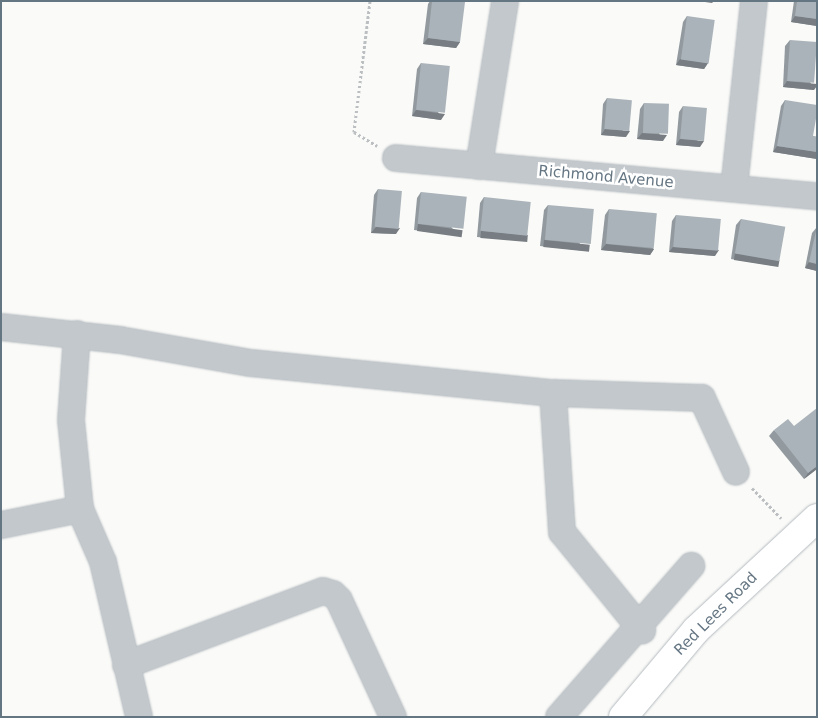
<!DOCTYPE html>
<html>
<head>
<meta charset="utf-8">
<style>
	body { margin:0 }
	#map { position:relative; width:818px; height:718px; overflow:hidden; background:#fafaf8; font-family:"DejaVu Sans",sans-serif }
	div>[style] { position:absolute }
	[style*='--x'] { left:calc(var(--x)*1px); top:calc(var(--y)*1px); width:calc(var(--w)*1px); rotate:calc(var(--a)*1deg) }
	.path>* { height:3px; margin-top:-1.5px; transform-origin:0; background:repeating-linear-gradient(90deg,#bbbfc2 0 2.5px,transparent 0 5px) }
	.roads { filter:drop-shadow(0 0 1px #b3babf) drop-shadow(0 0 1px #b3babf) }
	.street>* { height:26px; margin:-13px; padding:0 13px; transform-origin:13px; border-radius:13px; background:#c3c8cc }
	.secondary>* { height:28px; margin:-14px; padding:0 14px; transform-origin:14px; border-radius:14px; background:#fff }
	.wall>* { inset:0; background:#929a9f }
	.shaded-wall>* { inset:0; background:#777d82; transform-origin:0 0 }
	.building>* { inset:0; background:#aab3b9; transform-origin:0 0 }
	span { translate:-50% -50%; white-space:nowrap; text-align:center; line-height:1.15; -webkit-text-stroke:5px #fff; paint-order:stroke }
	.street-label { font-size:15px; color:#657683 }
	.frame { position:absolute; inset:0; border:2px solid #657683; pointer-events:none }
</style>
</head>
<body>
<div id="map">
	<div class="path">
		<div style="--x:370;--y:1;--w:132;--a:97"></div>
		<div style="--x:354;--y:132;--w:27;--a:31"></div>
		<div style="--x:752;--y:488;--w:42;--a:46"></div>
	</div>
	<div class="roads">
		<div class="street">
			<div style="--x:396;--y:158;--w:423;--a:5.2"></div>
			<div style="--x:479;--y:166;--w:167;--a:-81"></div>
			<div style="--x:734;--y:188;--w:188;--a:-83.9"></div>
			<div style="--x:1;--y:327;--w:120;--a:6.2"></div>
			<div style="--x:120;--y:340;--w:133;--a:10"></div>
			<div style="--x:251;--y:363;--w:303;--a:5.7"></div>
			<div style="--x:553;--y:393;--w:149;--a:1.9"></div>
			<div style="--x:702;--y:398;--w:81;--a:65.3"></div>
			<div style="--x:77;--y:334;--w:86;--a:94"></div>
			<div style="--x:71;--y:420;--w:89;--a:84.2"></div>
			<div style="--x:80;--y:509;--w:58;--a:66.5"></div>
			<div style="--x:103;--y:562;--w:159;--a:76.9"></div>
			<div style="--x:553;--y:393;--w:139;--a:86.3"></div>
			<div style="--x:562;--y:532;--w:127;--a:50.8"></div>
			<div style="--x:1;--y:525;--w:81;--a:-11.4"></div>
			<div style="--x:126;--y:665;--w:210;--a:-20.6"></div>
			<div style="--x:323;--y:591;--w:10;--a:17"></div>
			<div style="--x:333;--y:594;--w:8;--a:45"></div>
			<div style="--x:339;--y:600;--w:129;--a:65.2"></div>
			<div style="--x:559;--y:717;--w:201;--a:-48.8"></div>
		</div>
		<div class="secondary">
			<div style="--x:623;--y:717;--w:114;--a:-50"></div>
			<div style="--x:696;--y:630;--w:165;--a:-42.8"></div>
		</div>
	</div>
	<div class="wall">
		<div style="clip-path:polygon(430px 1px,456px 1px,460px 42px,456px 48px,423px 44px,428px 4px)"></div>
		<div style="clip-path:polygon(794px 1px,817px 1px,817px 26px,791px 22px)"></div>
		<div style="clip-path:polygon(687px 16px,708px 63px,704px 69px,676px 65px,683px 22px)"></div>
		<div style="clip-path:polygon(790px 40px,814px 90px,783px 87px,785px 46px)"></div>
		<div style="clip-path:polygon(421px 63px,441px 120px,412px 116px,417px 69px)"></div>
		<div style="clip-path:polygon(607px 98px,626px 137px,601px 135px,603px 104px)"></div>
		<div style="clip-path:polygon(785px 100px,813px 136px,817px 137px,817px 159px,773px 152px,781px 106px)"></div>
		<div style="clip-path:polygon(644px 103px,663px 141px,637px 139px,640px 109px)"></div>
		<div style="clip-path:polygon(683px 106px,700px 147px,676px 145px,679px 112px)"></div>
		<div style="clip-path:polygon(378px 189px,396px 234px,371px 233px,374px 195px)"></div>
		<div style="clip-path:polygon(421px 192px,459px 236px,414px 230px,417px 198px)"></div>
		<div style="clip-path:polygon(484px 197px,524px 241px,477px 237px,480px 203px)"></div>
		<div style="clip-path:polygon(548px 205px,586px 251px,540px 246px,544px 210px)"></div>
		<div style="clip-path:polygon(609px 209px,654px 249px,650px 255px,601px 250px,605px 215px)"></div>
		<div style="clip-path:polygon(676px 215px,715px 256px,669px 252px,672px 221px)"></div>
		<div style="clip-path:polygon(741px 219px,779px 260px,775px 266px,731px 259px,736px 225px)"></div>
		<div style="clip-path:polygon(817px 227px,817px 271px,805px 268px,812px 233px)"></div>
		<div style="clip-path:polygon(774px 430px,817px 469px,804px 479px,769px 436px)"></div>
	</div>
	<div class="shaded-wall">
		<div style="clip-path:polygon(698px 1px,714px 1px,712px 3px)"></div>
		<div style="clip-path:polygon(795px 16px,817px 19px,817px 26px,791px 22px)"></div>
		<div style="clip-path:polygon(428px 38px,460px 42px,456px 48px,423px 44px)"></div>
		<div style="clip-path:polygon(680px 59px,708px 63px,704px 69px,676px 65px)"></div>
		<div style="clip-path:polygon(787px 81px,817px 84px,817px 86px,814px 90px,783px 87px)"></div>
		<div style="clip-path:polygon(416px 110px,445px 114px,441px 120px,412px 116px)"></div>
		<div style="clip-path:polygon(605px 129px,630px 131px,626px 137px,601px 135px)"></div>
		<div style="clip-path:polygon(642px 133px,667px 135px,663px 141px,637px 139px)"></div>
		<div style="clip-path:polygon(680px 139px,704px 141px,700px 147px,676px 145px)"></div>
		<div style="clip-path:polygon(777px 146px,817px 152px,817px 159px,773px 152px)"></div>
		<div style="left:418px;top:224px;width:45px;height:7px;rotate:8deg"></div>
		<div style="clip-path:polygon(376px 227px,400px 228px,396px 234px,371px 233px)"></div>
		<div style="left:481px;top:231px;width:47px;height:7px;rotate:5deg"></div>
		<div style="left:544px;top:240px;width:46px;height:7px;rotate:6deg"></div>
		<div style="clip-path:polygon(606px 244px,654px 249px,650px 255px,601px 250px)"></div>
		<div style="clip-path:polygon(673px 247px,719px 250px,715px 256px,669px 252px)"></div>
		<div style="left:735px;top:253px;width:45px;height:7px;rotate:9deg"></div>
		<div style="clip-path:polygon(809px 262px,817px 264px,817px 271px,805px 268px)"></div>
		<div style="clip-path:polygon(817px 466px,817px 469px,804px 479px,808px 473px)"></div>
	</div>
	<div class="building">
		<div style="clip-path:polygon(432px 1px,456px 1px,465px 2px,460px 42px,428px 38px)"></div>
		<div style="clip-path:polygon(797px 1px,817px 1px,817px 19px,795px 16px)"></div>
		<div style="left:687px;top:16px;width:28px;height:44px;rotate:8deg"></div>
		<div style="left:790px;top:40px;width:27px;height:41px;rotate:4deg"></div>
		<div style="left:421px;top:63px;width:29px;height:47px;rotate:6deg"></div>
		<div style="left:607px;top:98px;width:25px;height:31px;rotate:5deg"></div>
		<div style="clip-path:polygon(785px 100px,817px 105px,817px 113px,813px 136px,817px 137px,817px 152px,777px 146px)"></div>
		<div style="left:644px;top:103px;width:25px;height:30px;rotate:2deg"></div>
		<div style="left:683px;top:106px;width:24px;height:33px;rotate:5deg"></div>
		<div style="left:378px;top:189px;width:24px;height:38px;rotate:5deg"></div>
		<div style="left:421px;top:192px;width:46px;height:32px;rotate:6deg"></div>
		<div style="left:484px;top:197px;width:47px;height:34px;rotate:6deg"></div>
		<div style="left:548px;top:205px;width:46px;height:35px;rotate:5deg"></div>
		<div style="left:609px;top:209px;width:48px;height:35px;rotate:5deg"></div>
		<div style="left:676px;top:215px;width:45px;height:32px;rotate:5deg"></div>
		<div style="left:741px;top:219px;width:45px;height:35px;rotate:10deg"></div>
		<div style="clip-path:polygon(817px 227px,817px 264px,809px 262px)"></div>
		<div style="clip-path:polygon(817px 408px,817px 466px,808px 473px,774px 430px,788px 419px,794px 426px)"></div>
	</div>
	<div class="street-label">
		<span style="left:606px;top:177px;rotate:5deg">Richmond Avenue</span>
		<span style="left:716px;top:614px;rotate:-45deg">Red Lees Road</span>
	</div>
	<div class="frame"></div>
</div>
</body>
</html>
